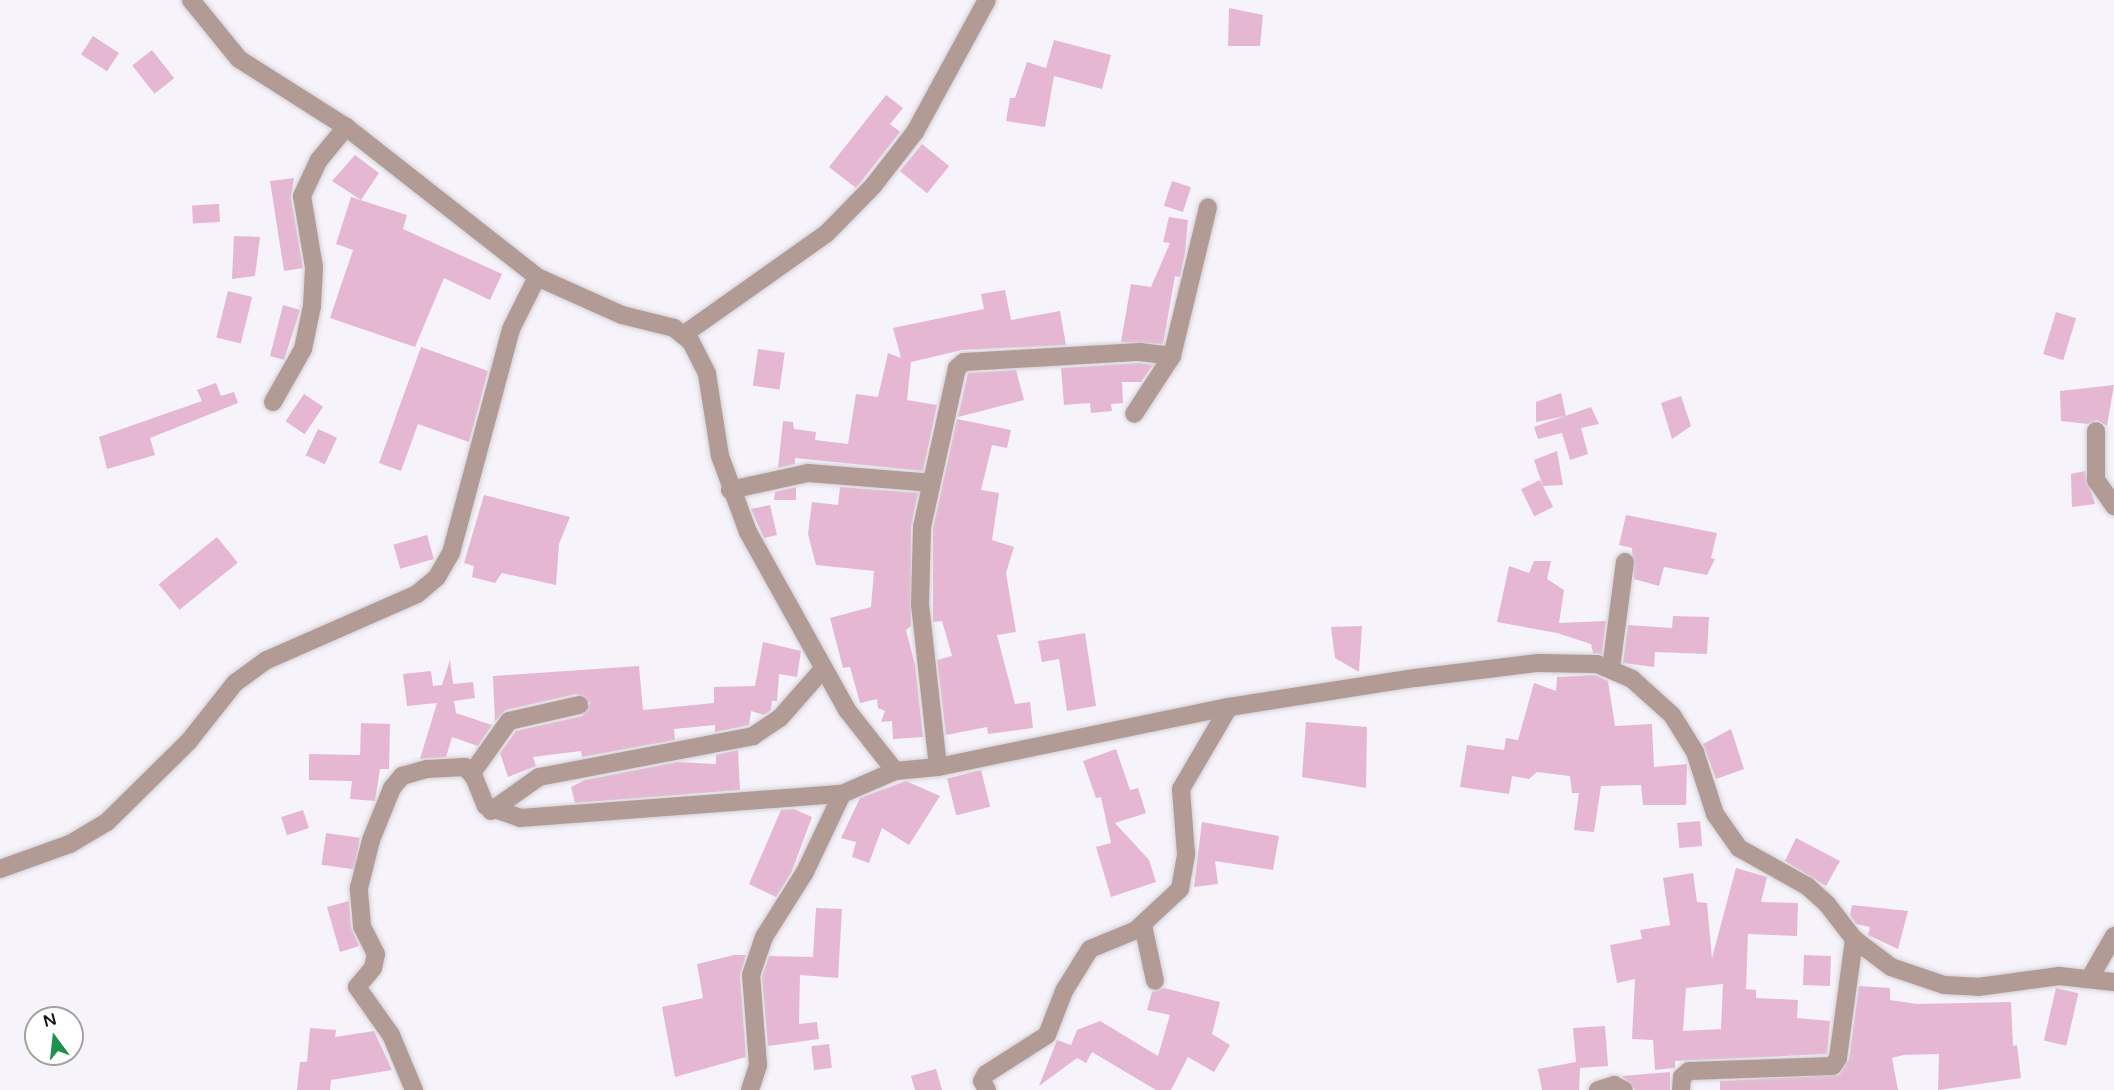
<!DOCTYPE html>
<html>
<head>
<meta charset="utf-8">
<style>
	body { margin:0 }
	#map { position:relative; width:2114px; height:1090px; overflow:hidden; background:#f6f3fa; font-family:"Varela Round",sans-serif }
	div>[style] { position:absolute }
	[style*='--x'] { left:calc(var(--x)*1px); top:calc(var(--y)*1px); width:calc(var(--w)*1px); rotate:calc(var(--a)*1deg) }
	.building>* { inset:0; background:#e6b7d3; transform-origin:0 0 }
	.roads { filter:drop-shadow(0 0 2px #d2d0d6) drop-shadow(0 0 2px #d2d0d6) }
	.minor>* { height:18px; margin:-9px; padding:0 9px; transform-origin:9px; border-radius:9px; background:#b29b94 }
	span { translate:-50% -50%; white-space:nowrap; text-align:center; line-height:1.15; -webkit-text-stroke:4.5px #fff; paint-order:stroke }
	.north { position:absolute; left:24px; top:1006px; width:60px; height:60px; box-sizing:border-box; background:#fff; border:2px solid #a3a2a3; border-radius:50%; rotate:345deg; font-size:16px; font-weight:700; line-height:24px; text-align:center; color:#181619 }
	.north::after { content:''; display:block; margin:auto; width:21px; height:27px; background:#1e914c; clip-path:polygon(50% 0,100% 100%,50% 72%,0 100%) }
</style>
</head>
<body>
<div id="map">
	<div class="building">
		<div style="clip-path:polygon(1229px 8px,1263px 15px,1260px 46px,1228px 46px)"></div>
		<div style="left:93px;top:36px;width:31px;height:22px;rotate:33deg"></div>
		<div style="clip-path:polygon(1054px 40px,1111px 55px,1102px 89px,1054px 76px,1045px 127px,1006px 121px,1010px 98px,1015px 98px,1027px 62px,1046px 68px)"></div>
		<div style="left:152px;top:50px;width:36px;height:25px;rotate:52deg"></div>
		<div style="clip-path:polygon(886px 95px,903px 108px,890px 124px,900px 132px,856px 188px,829px 167px)"></div>
		<div style="left:922px;top:144px;width:35px;height:35px;rotate:39deg"></div>
		<div style="clip-path:polygon(355px 155px,379px 173px,361px 200px,332px 181px)"></div>
		<div style="clip-path:polygon(294px 178px,291px 198px,303px 268px,284px 271px,270px 181px)"></div>
		<div style="left:1172px;top:181px;width:20px;height:26px;rotate:18deg"></div>
		<div style="clip-path:polygon(351px 197px,407px 215px,403px 229px,502px 274px,490px 300px,444px 278px,415px 347px,330px 318px,353px 250px,336px 244px)"></div>
		<div style="left:219px;top:204px;width:18px;height:27px;rotate:87deg"></div>
		<div style="clip-path:polygon(1169px 217px,1188px 220px,1185px 253px,1180px 277px,1175px 276px,1163px 344px,1121px 342px,1131px 284px,1151px 287px,1170px 243px,1163px 242px)"></div>
		<div style="clip-path:polygon(234px 236px,260px 237px,255px 276px,232px 279px)"></div>
		<div style="clip-path:polygon(1005px 290px,1011px 320px,1060px 311px,1066px 345px,962px 350px,911px 362px,907px 400px,937px 405px,923px 471px,795px 458px,795px 464px,778px 468px,783px 421px,793px 422px,794px 429px,816px 432px,815px 440px,848px 444px,856px 394px,878px 397px,888px 353px,901px 358px,893px 328px,984px 309px,981px 294px)"></div>
		<div style="left:228px;top:291px;width:25px;height:48px;rotate:14deg"></div>
		<div style="clip-path:polygon(283px 305px,300px 310px,284px 360px,270px 356px)"></div>
		<div style="left:2056px;top:312px;width:21px;height:44px;rotate:17deg"></div>
		<div style="clip-path:polygon(421px 347px,488px 371px,469px 442px,418px 424px,401px 471px,379px 463px)"></div>
		<div style="left:758px;top:349px;width:27px;height:37px;rotate:8deg"></div>
		<div style="clip-path:polygon(1140px 363px,1153px 365px,1141px 382px,1122px 382px,1123px 403px,1111px 404px,1112px 411px,1091px 413px,1090px 403px,1064px 405px,1061px 368px)"></div>
		<div style="clip-path:polygon(1016px 370px,1024px 400px,958px 417px,968px 373px)"></div>
		<div style="clip-path:polygon(216px 383px,221px 396px,234px 392px,238px 403px,150px 438px,155px 455px,107px 469px,99px 437px,202px 401px,197px 390px)"></div>
		<div style="clip-path:polygon(2114px 385px,2107px 426px,2097px 420px,2088px 424px,2061px 421px,2060px 391px)"></div>
		<div style="clip-path:polygon(1561px 393px,1566px 416px,1536px 422px,1536px 402px)"></div>
		<div style="left:304px;top:394px;width:23px;height:33px;rotate:34deg"></div>
		<div style="clip-path:polygon(1681px 396px,1691px 426px,1672px 439px,1661px 403px)"></div>
		<div style="clip-path:polygon(1591px 407px,1599px 424px,1581px 428px,1588px 454px,1570px 460px,1562px 433px,1538px 439px,1534px 427px)"></div>
		<div style="clip-path:polygon(957px 419px,1011px 430px,1007px 448px,992px 445px,981px 490px,999px 493px,992px 540px,1014px 547px,1006px 573px,1016px 632px,997px 635px,1015px 704px,1030px 702px,1033px 728px,988px 734px,987px 727px,946px 735px,937px 660px,952px 656px,942px 621px,933px 622px,933px 528px)"></div>
		<div style="left:318px;top:429px;width:21px;height:29px;rotate:25deg"></div>
		<div style="clip-path:polygon(1557px 451px,1563px 485px,1543px 486px,1534px 460px)"></div>
		<div style="clip-path:polygon(2085px 471px,2095px 504px,2072px 507px,2071px 474px)"></div>
		<div style="left:1540px;top:480px;width:30px;height:21px;rotate:64deg"></div>
		<div style="clip-path:polygon(796px 487px,796px 500px,774px 500px,775px 492px)"></div>
		<div style="clip-path:polygon(840px 487px,918px 493px,911px 527px,911px 626px,906px 630px,915px 665px,923px 737px,893px 739px,892px 721px,881px 722px,885px 711px,878px 708px,877px 699px,860px 703px,850px 667px,843px 668px,830px 618px,871px 607px,874px 571px,816px 565px,808px 534px,812px 502px,838px 505px)"></div>
		<div style="clip-path:polygon(484px 495px,570px 517px,559px 544px,556px 585px,502px 573px,495px 583px,472px 577px,474px 566px,464px 563px)"></div>
		<div style="clip-path:polygon(770px 505px,777px 535px,764px 538px,751px 509px)"></div>
		<div style="clip-path:polygon(1626px 515px,1717px 533px,1711px 558px,1715px 559px,1707px 575px,1664px 567px,1659px 586px,1634px 579px,1632px 548px,1619px 545px)"></div>
		<div style="left:427px;top:535px;width:25px;height:35px;rotate:74deg"></div>
		<div style="left:217px;top:537px;width:33px;height:75px;rotate:51deg"></div>
		<div style="clip-path:polygon(1534px 561px,1551px 561px,1547px 579px,1564px 590px,1559px 623px,1606px 621px,1602px 654px,1593px 653px,1591px 644px,1557px 633px,1497px 622px,1509px 566px,1529px 573px)"></div>
		<div style="clip-path:polygon(1673px 616px,1709px 617px,1707px 654px,1655px 652px,1654px 667px,1623px 663px,1628px 625px,1672px 628px)"></div>
		<div style="clip-path:polygon(1362px 626px,1359px 672px,1335px 658px,1331px 627px)"></div>
		<div style="clip-path:polygon(1085px 633px,1096px 706px,1067px 711px,1059px 659px,1042px 662px,1038px 641px)"></div>
		<div style="clip-path:polygon(763px 642px,801px 651px,797px 677px,779px 674px,777px 701px,772px 701px,771px 710px,764px 715px,751px 711px,749px 725px,715px 732px,715px 725px,674px 729px,675px 740px,582px 757px,581px 751px,533px 757px,536px 766px,508px 777px,500px 753px,516px 731px,582px 716px,590px 703px,576px 694px,506px 710px,495px 721px,493px 676px,639px 666px,643px 710px,714px 703px,714px 687px,755px 686px)"></div>
		<div style="clip-path:polygon(450px 660px,453px 684px,473px 682px,475px 698px,454px 701px,456px 713px,492px 725px,478px 746px,452px 737px,446px 757px,420px 759px,437px 703px,407px 706px,403px 674px,431px 671px,433px 686px,442px 685px)"></div>
		<div style="clip-path:polygon(1595px 675px,1608px 681px,1615px 726px,1652px 724px,1654px 767px,1687px 764px,1686px 805px,1643px 805px,1641px 785px,1601px 786px,1594px 832px,1574px 830px,1579px 793px,1572px 793px,1570px 776px,1537px 772px,1529px 779px,1512px 776px,1509px 794px,1460px 787px,1467px 745px,1504px 750px,1506px 738px,1518px 740px,1534px 683px,1556px 691px,1557px 677px)"></div>
		<div style="clip-path:polygon(1306px 722px,1367px 727px,1366px 788px,1302px 777px)"></div>
		<div style="clip-path:polygon(361px 723px,390px 724px,389px 769px,380px 769px,375px 801px,350px 799px,352px 781px,309px 780px,309px 754px,360px 755px)"></div>
		<div style="clip-path:polygon(1731px 729px,1744px 769px,1716px 779px,1703px 744px)"></div>
		<div style="clip-path:polygon(1116px 749px,1130px 790px,1138px 788px,1146px 813px,1115px 823px,1149px 860px,1156px 882px,1111px 897px,1096px 847px,1111px 843px,1101px 797px,1096px 798px,1083px 761px)"></div>
		<div style="clip-path:polygon(738px 750px,740px 790px,575px 803px,571px 787px,585px 780px,677px 762px,716px 764px,716px 755px)"></div>
		<div style="left:981px;top:770px;width:38px;height:35px;rotate:76deg"></div>
		<div style="clip-path:polygon(906px 781px,940px 796px,909px 845px,882px 828px,869px 863px,852px 857px,856px 842px,841px 838px,860px 798px)"></div>
		<div style="clip-path:polygon(794px 809px,812px 817px,791px 873px,776px 897px,749px 884px,781px 810px)"></div>
		<div style="left:303px;top:810px;width:19px;height:23px;rotate:72deg"></div>
		<div style="left:1700px;top:821px;width:25px;height:23px;rotate:85deg"></div>
		<div style="clip-path:polygon(1202px 822px,1279px 836px,1273px 870px,1215px 861px,1218px 884px,1194px 887px)"></div>
		<div style="left:326px;top:833px;width:34px;height:32px;rotate:8deg"></div>
		<div style="clip-path:polygon(1796px 838px,1840px 861px,1826px 886px,1785px 861px)"></div>
		<div style="clip-path:polygon(evenodd,1736px 868px,1767px 877px,1761px 902px,1798px 903px,1797px 936px,1748px 934px,1746px 989px,1756px 990px,1756px 998px,1798px 1000px,1797px 1018px,1830px 1021px,1827px 1054px,1675px 1061px,1675px 1068px,1655px 1070px,1653px 1040px,1632px 1039px,1635px 979px,1617px 983px,1610px 945px,1642px 939px,1640px 930px,1670px 925px,1663px 878px,1693px 873px,1697px 902px,1707px 903px,1712px 958px,1736px 868px,1723px 984px,1721px 1029px,1683px 1031px,1686px 988px,1723px 984px)"></div>
		<div style="clip-path:polygon(349px 901px,351px 927px,359px 946px,340px 952px,327px 907px)"></div>
		<div style="clip-path:polygon(1852px 905px,1908px 911px,1898px 949px,1868px 935px,1870px 927px,1856px 924px,1850px 915px)"></div>
		<div style="clip-path:polygon(816px 908px,842px 909px,838px 978px,800px 975px,799px 1024px,817px 1022px,819px 1039px,768px 1046px,762px 976px,769px 956px,813px 957px)"></div>
		<div style="clip-path:polygon(734px 955px,746px 955px,740px 976px,746px 1057px,675px 1077px,662px 1007px,703px 998px,697px 964px)"></div>
		<div style="left:1804px;top:955px;width:27px;height:30px;rotate:2deg"></div>
		<div style="clip-path:polygon(1859px 986px,1890px 988px,1890px 1000px,1917px 1004px,2011px 1002px,2013px 1046px,2017px 1045px,2021px 1078px,1938px 1090px,1939px 1054px,1903px 1055px,1892px 1058px,1898px 1090px,1720px 1090px,1720px 1081px,1839px 1075px,1849px 1059px)"></div>
		<div style="clip-path:polygon(1164px 988px,1220px 1002px,1212px 1034px,1230px 1045px,1214px 1072px,1188px 1057px,1171px 1090px,1156px 1090px,1092px 1052px,1086px 1063px,1077px 1058px,1039px 1086px,1057px 1040px,1071px 1045px,1077px 1030px,1100px 1021px,1158px 1056px,1170px 1015px,1147px 1010px,1152px 992px)"></div>
		<div style="left:2056px;top:988px;width:23px;height:54px;rotate:13deg"></div>
		<div style="clip-path:polygon(1605px 1026px,1608px 1066px,1580px 1068px,1579px 1090px,1542px 1090px,1538px 1069px,1576px 1062px,1573px 1028px)"></div>
		<div style="clip-path:polygon(310px 1028px,336px 1030px,335px 1037px,374px 1031px,392px 1070px,331px 1080px,330px 1090px,297px 1090px,300px 1062px,307px 1062px)"></div>
		<div style="left:829px;top:1044px;width:24px;height:18px;rotate:83deg"></div>
		<div style="clip-path:polygon(936px 1069px,942px 1090px,915px 1090px,911px 1076px)"></div>
		<div style="clip-path:polygon(1670px 1072px,1670px 1090px,1635px 1090px,1622px 1076px)"></div>
	</div>
	<div class="roads">
		<div class="minor">
			<div style="--x:191;--y:0;--w:76;--a:50.9"></div>
			<div style="--x:239;--y:59;--w:127;--a:32.4"></div>
			<div style="--x:346;--y:127;--w:243;--a:38.1"></div>
			<div style="--x:537;--y:277;--w:93;--a:24.1"></div>
			<div style="--x:622;--y:315;--w:54;--a:14"></div>
			<div style="--x:674;--y:328;--w:22;--a:39"></div>
			<div style="--x:691;--y:342;--w:36;--a:63"></div>
			<div style="--x:707;--y:374;--w:83;--a:81"></div>
			<div style="--x:720;--y:456;--w:81;--a:69.8"></div>
			<div style="--x:748;--y:532;--w:204;--a:60.9"></div>
			<div style="--x:847;--y:710;--w:78;--a:51.8"></div>
			<div style="--x:895;--y:771;--w:43;--a:-5.3"></div>
			<div style="--x:938;--y:767;--w:297;--a:-11.7"></div>
			<div style="--x:1229;--y:707;--w:188;--a:-8.9"></div>
			<div style="--x:1415;--y:678;--w:124;--a:-7"></div>
			<div style="--x:1538;--y:663;--w:59;--a:1"></div>
			<div style="--x:1597;--y:664;--w:38;--a:23"></div>
			<div style="--x:1632;--y:679;--w:54;--a:42"></div>
			<div style="--x:1672;--y:715;--w:44;--a:58.1"></div>
			<div style="--x:1695;--y:752;--w:65;--a:72.1"></div>
			<div style="--x:1715;--y:814;--w:42;--a:54.8"></div>
			<div style="--x:1739;--y:848;--w:78;--a:29.2"></div>
			<div style="--x:1807;--y:886;--w:27;--a:42"></div>
			<div style="--x:1827;--y:904;--w:44;--a:52.4"></div>
			<div style="--x:1854;--y:939;--w:46;--a:37.1"></div>
			<div style="--x:1891;--y:967;--w:56;--a:18.8"></div>
			<div style="--x:1944;--y:985;--w:34;--a:3"></div>
			<div style="--x:1978;--y:987;--w:82;--a:-7.7"></div>
			<div style="--x:2059;--y:976;--w:55;--a:6.2"></div>
			<div style="--x:683;--y:335;--w:176;--a:-35.3"></div>
			<div style="--x:827;--y:233;--w:66;--a:-45.6"></div>
			<div style="--x:873;--y:186;--w:68;--a:-52.1"></div>
			<div style="--x:915;--y:132;--w:150;--a:-61.4"></div>
			<div style="--x:1172;--y:356;--w:153;--a:-76.4"></div>
			<div style="--x:273;--y:402;--w:61;--a:-60.5"></div>
			<div style="--x:303;--y:349;--w:44;--a:-78.2"></div>
			<div style="--x:312;--y:306;--w:39;--a:-87"></div>
			<div style="--x:314;--y:267;--w:72;--a:-99.6"></div>
			<div style="--x:302;--y:196;--w:40;--a:-65"></div>
			<div style="--x:319;--y:160;--w:43;--a:-50.7"></div>
			<div style="--x:2096;--y:431;--w:49;--a:90"></div>
			<div style="--x:2096;--y:480;--w:32;--a:55"></div>
			<div style="--x:730;--y:490;--w:80;--a:-12.3"></div>
			<div style="--x:808;--y:473;--w:123;--a:4.6"></div>
			<div style="--x:1611;--y:668;--w:107;--a:-82.5"></div>
			<div style="--x:938;--y:767;--w:164;--a:-96.3"></div>
			<div style="--x:920;--y:604;--w:77;--a:-88.5"></div>
			<div style="--x:922;--y:527;--w:163;--a:-77.6"></div>
			<div style="--x:957;--y:368;--w:9;--a:-41"></div>
			<div style="--x:964;--y:362;--w:176;--a:-3.3"></div>
			<div style="--x:1140;--y:352;--w:32;--a:7"></div>
			<div style="--x:1172;--y:356;--w:69;--a:123.2"></div>
			<div style="--x:472;--y:773;--w:64;--a:-54.6"></div>
			<div style="--x:509;--y:721;--w:72;--a:-12.9"></div>
			<div style="--x:491;--y:811;--w:59;--a:-35.3"></div>
			<div style="--x:539;--y:777;--w:218;--a:-10.8"></div>
			<div style="--x:753;--y:736;--w:32;--a:-34"></div>
			<div style="--x:780;--y:718;--w:65;--a:-48.7"></div>
			<div style="--x:0;--y:869;--w:74;--a:-19.7"></div>
			<div style="--x:70;--y:844;--w:43;--a:-30.7"></div>
			<div style="--x:107;--y:822;--w:115;--a:-44.6"></div>
			<div style="--x:189;--y:741;--w:74;--a:-51.6"></div>
			<div style="--x:235;--y:683;--w:39;--a:-36"></div>
			<div style="--x:267;--y:660;--w:164;--a:-23.7"></div>
			<div style="--x:417;--y:594;--w:26;--a:-40"></div>
			<div style="--x:437;--y:577;--w:28;--a:-60"></div>
			<div style="--x:451;--y:553;--w:232;--a:-75"></div>
			<div style="--x:511;--y:329;--w:58;--a:-63.4"></div>
			<div style="--x:1143;--y:925;--w:57;--a:77.9"></div>
			<div style="--x:2091;--y:976;--w:46;--a:-60.1"></div>
			<div style="--x:414;--y:1090;--w:60;--a:-112.7"></div>
			<div style="--x:391;--y:1035;--w:59;--a:-125.3"></div>
			<div style="--x:357;--y:987;--w:25;--a:-50"></div>
			<div style="--x:373;--y:968;--w:14;--a:-78"></div>
			<div style="--x:376;--y:954;--w:31;--a:-117"></div>
			<div style="--x:362;--y:926;--w:38;--a:-95"></div>
			<div style="--x:359;--y:888;--w:49;--a:-76"></div>
			<div style="--x:371;--y:840;--w:56;--a:-68"></div>
			<div style="--x:392;--y:788;--w:16;--a:-50"></div>
			<div style="--x:402;--y:776;--w:26;--a:-16"></div>
			<div style="--x:427;--y:769;--w:38;--a:-3"></div>
			<div style="--x:465;--y:767;--w:13;--a:48"></div>
			<div style="--x:474;--y:777;--w:31;--a:68"></div>
			<div style="--x:486;--y:806;--w:36;--a:19"></div>
			<div style="--x:520;--y:818;--w:323;--a:-4.3"></div>
			<div style="--x:750;--y:1090;--w:26;--a:-72"></div>
			<div style="--x:758;--y:1065;--w:90;--a:-94.4"></div>
			<div style="--x:751;--y:975;--w:40;--a:-71.1"></div>
			<div style="--x:764;--y:937;--w:77;--a:-57.8"></div>
			<div style="--x:805;--y:872;--w:86;--a:-64.6"></div>
			<div style="--x:842;--y:794;--w:58;--a:-23.5"></div>
			<div style="--x:987;--y:1090;--w:10;--a:-119"></div>
			<div style="--x:982;--y:1081;--w:8;--a:-60"></div>
			<div style="--x:986;--y:1074;--w:72;--a:-32.6"></div>
			<div style="--x:1047;--y:1035;--w:47;--a:-68.9"></div>
			<div style="--x:1064;--y:991;--w:49;--a:-58.2"></div>
			<div style="--x:1090;--y:949;--w:50;--a:-22.4"></div>
			<div style="--x:1136;--y:930;--w:60;--a:-43"></div>
			<div style="--x:1180;--y:889;--w:36;--a:-80"></div>
			<div style="--x:1186;--y:854;--w:65;--a:-94.4"></div>
			<div style="--x:1181;--y:789;--w:95;--a:-59.7"></div>
			<div style="--x:1598;--y:1090;--w:17;--a:-17"></div>
			<div style="--x:1614;--y:1085;--w:11;--a:27"></div>
			<div style="--x:1681;--y:1090;--w:13;--a:-86"></div>
			<div style="--x:1682;--y:1077;--w:9;--a:-41"></div>
			<div style="--x:1689;--y:1071;--w:144;--a:-2"></div>
			<div style="--x:1833;--y:1066;--w:9;--a:-58"></div>
			<div style="--x:1838;--y:1058;--w:120;--a:-82.3"></div>
		</div>
	</div>
	<div class="north">N</div>
</div>
</body>
</html>
